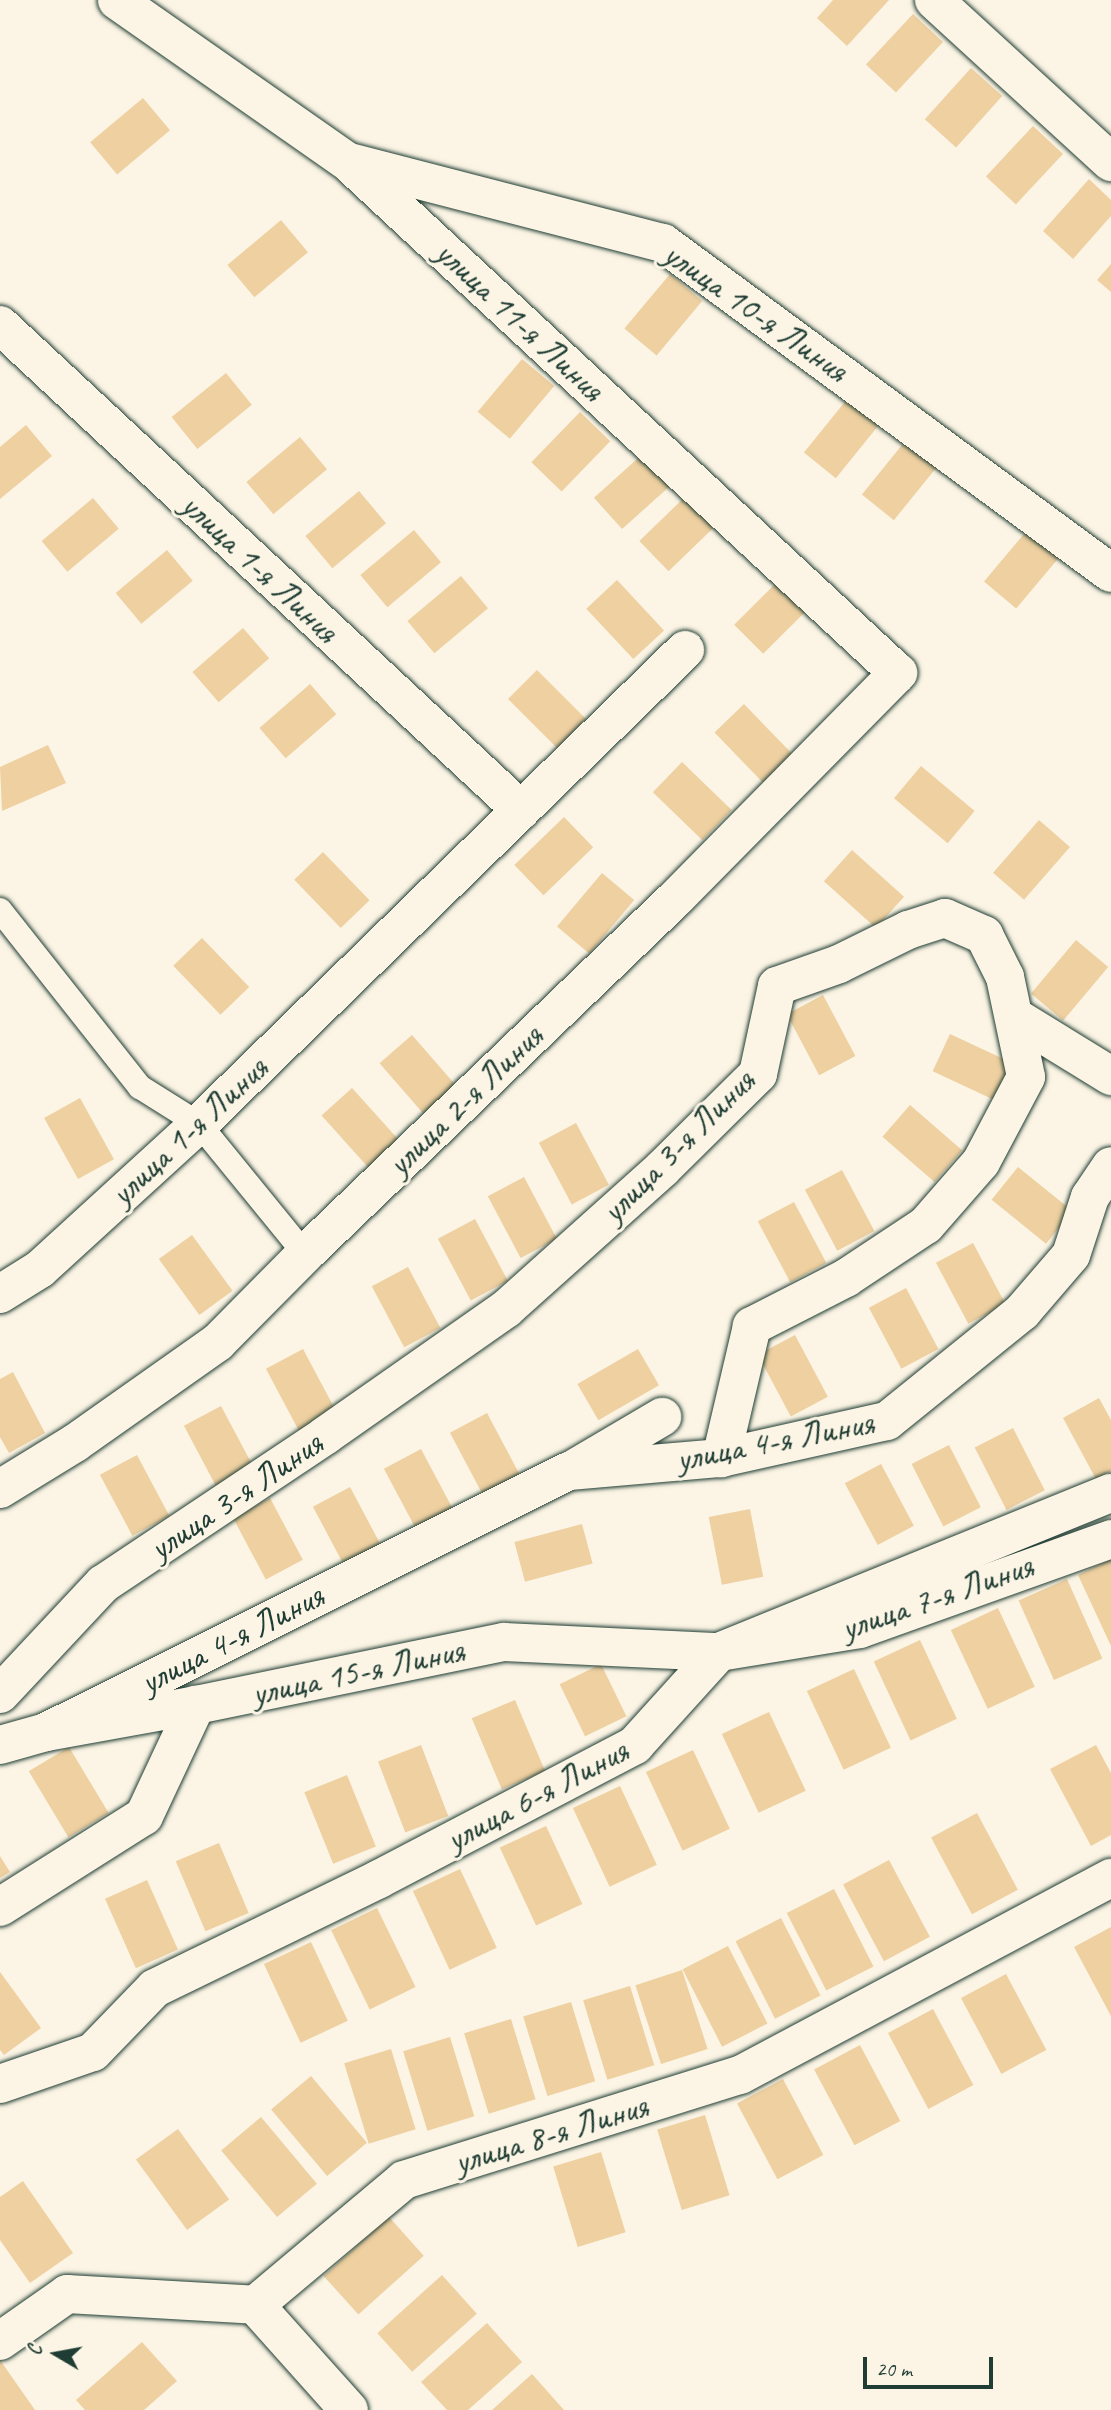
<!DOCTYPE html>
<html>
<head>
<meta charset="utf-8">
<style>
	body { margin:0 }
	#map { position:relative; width:1111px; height:2410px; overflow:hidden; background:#fcf5e5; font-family:Caveat,sans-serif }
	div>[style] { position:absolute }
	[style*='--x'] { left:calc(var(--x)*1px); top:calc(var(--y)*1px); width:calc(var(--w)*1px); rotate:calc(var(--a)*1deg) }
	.building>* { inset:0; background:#eed0a1; transform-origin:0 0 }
	.roads { filter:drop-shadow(0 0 2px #1f3d34) drop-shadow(0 0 2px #1f3d34) }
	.lane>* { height:24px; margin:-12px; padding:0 12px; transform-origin:12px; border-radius:12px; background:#fcf5e5 }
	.street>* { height:38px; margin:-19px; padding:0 19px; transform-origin:19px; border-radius:19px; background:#fcf5e5 }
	span { translate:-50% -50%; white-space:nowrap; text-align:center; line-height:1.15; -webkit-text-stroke:6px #fcf5e5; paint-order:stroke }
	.street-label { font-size:35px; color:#1f3d34 }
	.north { position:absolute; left:21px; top:2319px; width:70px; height:70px; -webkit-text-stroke:5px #fcf5e5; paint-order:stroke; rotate:280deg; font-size:19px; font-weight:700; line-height:28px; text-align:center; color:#1f3d34 }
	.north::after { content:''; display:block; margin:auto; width:24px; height:32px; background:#1f3d34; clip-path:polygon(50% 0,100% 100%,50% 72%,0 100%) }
	.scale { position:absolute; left:863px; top:2357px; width:130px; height:32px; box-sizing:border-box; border:4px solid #1f3d34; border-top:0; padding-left:9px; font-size:21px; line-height:24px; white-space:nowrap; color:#1f3d34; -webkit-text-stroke:5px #fcf5e5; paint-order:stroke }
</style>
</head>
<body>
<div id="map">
	<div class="building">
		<div style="clip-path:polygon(833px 0,889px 0,847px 46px,817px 18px)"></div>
		<div style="left:913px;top:14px;width:41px;height:69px;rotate:43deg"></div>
		<div style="left:971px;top:68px;width:42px;height:69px;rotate:42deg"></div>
		<div style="left:143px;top:98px;width:42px;height:69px;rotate:50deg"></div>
		<div style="left:1033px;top:126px;width:41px;height:69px;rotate:43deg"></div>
		<div style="clip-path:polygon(1089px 179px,1111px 200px,1111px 216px,1073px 259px,1043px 231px)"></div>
		<div style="left:281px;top:220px;width:42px;height:70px;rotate:50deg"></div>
		<div style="clip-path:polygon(1111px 264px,1111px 292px,1097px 280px)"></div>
		<div style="left:670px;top:274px;width:42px;height:71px;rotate:40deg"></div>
		<div style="left:522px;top:359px;width:42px;height:69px;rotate:40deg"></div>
		<div style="left:226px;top:373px;width:41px;height:70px;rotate:51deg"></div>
		<div style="left:848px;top:398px;width:41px;height:70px;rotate:39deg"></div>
		<div style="left:580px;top:412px;width:42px;height:70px;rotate:44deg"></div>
		<div style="clip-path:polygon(26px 425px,52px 456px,0 499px,0 447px)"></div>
		<div style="left:300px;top:437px;width:42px;height:70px;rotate:50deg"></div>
		<div style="left:906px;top:440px;width:41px;height:70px;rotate:39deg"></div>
		<div style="left:646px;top:451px;width:42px;height:70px;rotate:48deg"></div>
		<div style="left:359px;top:491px;width:42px;height:70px;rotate:50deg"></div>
		<div style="left:689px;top:493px;width:42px;height:69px;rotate:46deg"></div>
		<div style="left:93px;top:498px;width:40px;height:67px;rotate:50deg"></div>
		<div style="left:1029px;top:528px;width:42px;height:70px;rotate:40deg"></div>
		<div style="left:414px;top:530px;width:42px;height:70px;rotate:50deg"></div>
		<div style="left:167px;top:550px;width:40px;height:67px;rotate:50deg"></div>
		<div style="left:461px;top:576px;width:42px;height:70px;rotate:50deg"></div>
		<div style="left:783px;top:576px;width:41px;height:69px;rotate:45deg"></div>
		<div style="left:617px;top:580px;width:69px;height:42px;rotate:47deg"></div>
		<div style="left:243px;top:628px;width:40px;height:67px;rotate:49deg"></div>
		<div style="left:537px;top:670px;width:69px;height:41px;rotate:45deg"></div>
		<div style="left:310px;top:684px;width:40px;height:67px;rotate:49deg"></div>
		<div style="left:744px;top:704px;width:70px;height:41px;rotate:46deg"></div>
		<div style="clip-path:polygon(48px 745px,66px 783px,2px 811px,0 767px)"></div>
		<div style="left:682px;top:762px;width:69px;height:42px;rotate:44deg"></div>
		<div style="left:921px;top:766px;width:70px;height:42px;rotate:40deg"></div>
		<div style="left:564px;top:817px;width:42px;height:69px;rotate:46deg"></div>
		<div style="left:1039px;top:820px;width:41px;height:70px;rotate:41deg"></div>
		<div style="left:852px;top:850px;width:70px;height:42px;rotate:42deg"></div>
		<div style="left:323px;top:852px;width:67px;height:40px;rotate:46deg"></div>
		<div style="left:602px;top:873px;width:42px;height:70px;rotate:40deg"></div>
		<div style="left:202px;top:938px;width:68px;height:40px;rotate:46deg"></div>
		<div style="left:1076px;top:940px;width:42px;height:70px;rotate:40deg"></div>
		<div style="left:823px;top:995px;width:69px;height:41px;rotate:62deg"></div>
		<div style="left:950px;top:1034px;width:71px;height:41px;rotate:25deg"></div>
		<div style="left:412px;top:1035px;width:69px;height:43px;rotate:49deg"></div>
		<div style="left:352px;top:1088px;width:70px;height:41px;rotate:48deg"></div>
		<div style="left:80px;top:1098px;width:70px;height:41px;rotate:61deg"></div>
		<div style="left:910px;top:1105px;width:69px;height:42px;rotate:41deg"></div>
		<div style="left:576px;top:1123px;width:70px;height:42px;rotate:62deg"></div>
		<div style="left:1018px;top:1167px;width:70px;height:42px;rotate:39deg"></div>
		<div style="left:842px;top:1170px;width:69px;height:42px;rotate:62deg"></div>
		<div style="left:524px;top:1177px;width:70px;height:41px;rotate:62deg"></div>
		<div style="left:794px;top:1202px;width:69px;height:41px;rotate:62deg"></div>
		<div style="left:475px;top:1219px;width:70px;height:42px;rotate:62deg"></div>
		<div style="left:192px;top:1235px;width:69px;height:41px;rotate:54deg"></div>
		<div style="left:973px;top:1243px;width:69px;height:42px;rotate:62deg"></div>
		<div style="left:408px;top:1267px;width:69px;height:41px;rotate:62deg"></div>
		<div style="left:906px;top:1288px;width:69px;height:42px;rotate:62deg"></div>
		<div style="left:795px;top:1335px;width:70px;height:42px;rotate:62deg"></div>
		<div style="left:303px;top:1349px;width:70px;height:42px;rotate:62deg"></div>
		<div style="left:638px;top:1349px;width:42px;height:70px;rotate:60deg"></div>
		<div style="clip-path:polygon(13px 1372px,45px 1433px,9px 1453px,0 1437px,0 1379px)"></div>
		<div style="clip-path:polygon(1099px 1398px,1111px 1420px,1111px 1471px,1096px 1479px,1063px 1418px)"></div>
		<div style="left:221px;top:1406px;width:70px;height:42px;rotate:62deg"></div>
		<div style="left:487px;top:1413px;width:69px;height:42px;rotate:62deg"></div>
		<div style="left:1013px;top:1428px;width:70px;height:43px;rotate:63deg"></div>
		<div style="left:949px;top:1445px;width:70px;height:42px;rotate:63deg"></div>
		<div style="left:421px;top:1449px;width:69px;height:42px;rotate:62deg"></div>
		<div style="left:137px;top:1455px;width:69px;height:42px;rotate:62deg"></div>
		<div style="left:881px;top:1464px;width:70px;height:41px;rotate:62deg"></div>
		<div style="left:350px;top:1487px;width:69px;height:42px;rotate:62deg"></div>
		<div style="left:270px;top:1498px;width:70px;height:42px;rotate:62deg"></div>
		<div style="left:750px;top:1509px;width:69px;height:42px;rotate:79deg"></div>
		<div style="left:582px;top:1524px;width:41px;height:70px;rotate:75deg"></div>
		<div style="clip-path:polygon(1111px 1559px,1111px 1646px,1078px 1575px)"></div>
		<div style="left:1067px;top:1579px;width:87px;height:53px;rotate:66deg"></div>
		<div style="left:998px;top:1608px;width:87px;height:52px;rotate:65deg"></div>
		<div style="left:920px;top:1640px;width:87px;height:51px;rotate:65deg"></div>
		<div style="left:601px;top:1664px;width:58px;height:46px;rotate:64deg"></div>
		<div style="left:854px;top:1669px;width:87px;height:52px;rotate:65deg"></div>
		<div style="left:515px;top:1700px;width:77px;height:47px;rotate:67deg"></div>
		<div style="left:769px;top:1712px;width:87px;height:52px;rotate:65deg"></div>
		<div style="left:421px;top:1745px;width:76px;height:46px;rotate:69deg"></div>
		<div style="clip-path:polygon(1096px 1745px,1111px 1773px,1111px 1835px,1091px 1846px,1050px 1769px)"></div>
		<div style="left:69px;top:1747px;width:77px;height:47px;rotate:59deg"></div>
		<div style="left:693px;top:1750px;width:87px;height:52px;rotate:65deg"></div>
		<div style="left:347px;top:1775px;width:77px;height:46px;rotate:68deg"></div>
		<div style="left:620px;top:1786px;width:87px;height:52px;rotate:65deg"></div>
		<div style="left:977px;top:1813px;width:87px;height:52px;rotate:62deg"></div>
		<div style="left:546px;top:1826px;width:86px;height:51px;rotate:65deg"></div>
		<div style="left:219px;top:1843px;width:76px;height:47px;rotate:67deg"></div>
		<div style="clip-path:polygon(0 1856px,10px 1872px,0 1878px)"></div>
		<div style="left:889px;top:1860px;width:87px;height:52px;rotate:62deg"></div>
		<div style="left:460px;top:1869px;width:87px;height:52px;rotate:65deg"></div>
		<div style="left:147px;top:1880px;width:76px;height:46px;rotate:66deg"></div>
		<div style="left:834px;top:1889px;width:87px;height:53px;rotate:63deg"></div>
		<div style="left:377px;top:1908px;width:88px;height:51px;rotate:64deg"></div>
		<div style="left:781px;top:1918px;width:87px;height:51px;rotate:63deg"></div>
		<div style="clip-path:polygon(1111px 1927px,1111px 2016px,1074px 1947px)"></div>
		<div style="left:311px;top:1942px;width:87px;height:52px;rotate:65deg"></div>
		<div style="left:728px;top:1946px;width:87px;height:51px;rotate:63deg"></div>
		<div style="left:682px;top:1970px;width:83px;height:49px;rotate:72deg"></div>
		<div style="clip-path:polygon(0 1972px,41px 2028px,4px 2055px,0 2050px)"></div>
		<div style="left:1006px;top:1974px;width:86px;height:51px;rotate:62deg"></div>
		<div style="left:630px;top:1986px;width:83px;height:49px;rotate:73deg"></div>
		<div style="left:571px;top:2002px;width:83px;height:50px;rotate:73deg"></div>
		<div style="left:933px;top:2009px;width:86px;height:51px;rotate:62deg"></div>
		<div style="left:511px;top:2019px;width:84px;height:49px;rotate:73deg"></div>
		<div style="left:450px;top:2037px;width:83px;height:49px;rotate:73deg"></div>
		<div style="left:860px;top:2045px;width:86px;height:52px;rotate:62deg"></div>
		<div style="left:391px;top:2049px;width:84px;height:49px;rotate:73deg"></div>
		<div style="left:311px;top:2076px;width:87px;height:52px;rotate:50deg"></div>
		<div style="left:783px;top:2079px;width:86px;height:52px;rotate:62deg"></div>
		<div style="left:705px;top:2115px;width:84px;height:50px;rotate:73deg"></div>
		<div style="left:261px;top:2117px;width:87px;height:52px;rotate:50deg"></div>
		<div style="left:178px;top:2129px;width:87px;height:52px;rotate:54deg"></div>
		<div style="left:601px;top:2152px;width:84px;height:50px;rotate:73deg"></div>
		<div style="clip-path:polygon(23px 2181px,73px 2253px,30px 2283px,0 2240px,0 2197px)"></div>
		<div style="left:389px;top:2217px;width:52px;height:88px;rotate:48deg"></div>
		<div style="left:442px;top:2275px;width:52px;height:87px;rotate:48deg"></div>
		<div style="clip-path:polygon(487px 2323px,522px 2362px,468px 2410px,447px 2410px,421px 2382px)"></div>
		<div style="clip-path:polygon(142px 2342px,177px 2381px,144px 2410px,85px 2410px,76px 2400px)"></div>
		<div style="clip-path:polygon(0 2360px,35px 2410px,0 2410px)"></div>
		<div style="clip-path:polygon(532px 2374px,564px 2410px,492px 2410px)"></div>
	</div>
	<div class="roads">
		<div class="lane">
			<div style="--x:0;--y:910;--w:226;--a:51.7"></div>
			<div style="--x:140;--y:1087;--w:70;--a:32.1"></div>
			<div style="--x:199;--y:1124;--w:168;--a:50.8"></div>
		</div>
		<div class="street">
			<div style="--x:934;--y:0;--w:240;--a:42.5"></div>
			<div style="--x:353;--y:163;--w:320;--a:14.5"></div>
			<div style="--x:663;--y:243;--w:556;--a:36.38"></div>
			<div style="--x:0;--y:325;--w:712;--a:42.95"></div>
			<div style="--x:1015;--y:1017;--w:113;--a:31.6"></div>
			<div style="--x:0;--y:1294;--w:47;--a:-32"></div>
			<div style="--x:40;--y:1269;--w:215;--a:-42.4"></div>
			<div style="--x:199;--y:1124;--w:679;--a:-44.28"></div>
			<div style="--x:577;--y:1467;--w:99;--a:-30.5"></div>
			<div style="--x:0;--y:1489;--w:88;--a:-31.5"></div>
			<div style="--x:75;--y:1443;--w:175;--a:-35.2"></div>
			<div style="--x:218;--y:1342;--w:124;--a:-45.3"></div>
			<div style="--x:305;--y:1254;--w:516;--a:-43.82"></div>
			<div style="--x:677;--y:897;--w:315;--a:-45.4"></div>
			<div style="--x:898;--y:673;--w:751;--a:-137.11"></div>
			<div style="--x:348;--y:162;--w:282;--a:-145"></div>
			<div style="--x:0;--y:1694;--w:151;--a:-46.9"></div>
			<div style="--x:103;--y:1584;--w:268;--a:-33.7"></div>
			<div style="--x:326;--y:1435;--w:220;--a:-35"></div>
			<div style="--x:506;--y:1309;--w:210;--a:-41.9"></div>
			<div style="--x:662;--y:1169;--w:135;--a:-44.7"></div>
			<div style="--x:758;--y:1074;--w:90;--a:-77.8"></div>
			<div style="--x:777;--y:986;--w:66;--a:-19.5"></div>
			<div style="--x:839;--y:964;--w:77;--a:-26.2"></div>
			<div style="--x:908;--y:930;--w:39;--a:-18"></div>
			<div style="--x:945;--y:918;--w:43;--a:23.6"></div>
			<div style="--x:984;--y:935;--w:47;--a:63.4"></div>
			<div style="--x:1005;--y:977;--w:102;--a:78.1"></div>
			<div style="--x:1026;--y:1077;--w:96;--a:117.9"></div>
			<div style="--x:981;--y:1162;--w:84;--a:131.1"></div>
			<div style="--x:926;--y:1225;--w:96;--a:146.5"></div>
			<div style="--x:846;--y:1278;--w:106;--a:152.9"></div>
			<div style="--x:752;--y:1326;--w:136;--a:103.2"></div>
			<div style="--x:46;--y:1732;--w:585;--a:-26.52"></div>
			<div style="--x:569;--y:1471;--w:153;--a:-4.9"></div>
			<div style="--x:721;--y:1458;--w:170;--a:-12.6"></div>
			<div style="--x:887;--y:1421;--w:174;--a:-38.9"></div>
			<div style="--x:1022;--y:1312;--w:75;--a:-49.3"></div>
			<div style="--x:1071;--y:1255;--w:61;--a:-71.9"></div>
			<div style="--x:1090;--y:1197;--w:37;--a:-56"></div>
			<div style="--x:0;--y:1745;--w:48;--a:-15.8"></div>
			<div style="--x:46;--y:1732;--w:152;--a:-10.2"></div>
			<div style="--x:196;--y:1705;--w:314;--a:-11.6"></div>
			<div style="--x:504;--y:1642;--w:215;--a:2.7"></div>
			<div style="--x:719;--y:1652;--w:143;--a:-9.3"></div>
			<div style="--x:860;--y:1629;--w:267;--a:-19.7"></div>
			<div style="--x:0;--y:1907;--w:170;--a:-32.3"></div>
			<div style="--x:144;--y:1816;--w:123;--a:-64.9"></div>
			<div style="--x:0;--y:2084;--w:98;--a:-19"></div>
			<div style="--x:93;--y:2052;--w:89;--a:-45.9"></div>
			<div style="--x:155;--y:1988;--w:249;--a:-25.9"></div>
			<div style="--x:379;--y:1879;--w:289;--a:-27.6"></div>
			<div style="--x:635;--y:1745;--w:125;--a:-47.9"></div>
			<div style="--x:719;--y:1652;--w:423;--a:-22.1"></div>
			<div style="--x:255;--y:2305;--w:141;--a:48.2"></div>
			<div style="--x:0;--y:2341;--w:82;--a:-35"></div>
			<div style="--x:67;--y:2294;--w:188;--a:3.3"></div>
			<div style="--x:255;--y:2305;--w:194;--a:-40"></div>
			<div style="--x:404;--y:2180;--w:352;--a:-17.4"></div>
			<div style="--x:740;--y:2075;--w:420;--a:-28"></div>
		</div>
	</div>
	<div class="street-label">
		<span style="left:756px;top:312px;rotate:35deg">улица 10-я Линия</span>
		<span style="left:520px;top:321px;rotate:43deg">улица 11-я Линия</span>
		<span style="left:260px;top:568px;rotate:43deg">улица 1-я Линия</span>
		<span style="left:465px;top:1100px;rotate:-44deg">улица 2-я Линия</span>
		<span style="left:189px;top:1131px;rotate:-43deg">улица 1-я Линия</span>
		<span style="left:678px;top:1146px;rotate:-45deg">улица 3-я Линия</span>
		<span style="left:775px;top:1441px;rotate:-11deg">улица 4-я Линия</span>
		<span style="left:236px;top:1496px;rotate:-34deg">улица 3-я Линия</span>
		<span style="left:937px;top:1597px;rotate:-19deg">улица 7-я Линия</span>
		<span style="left:232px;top:1639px;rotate:-27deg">улица 4-я Линия</span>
		<span style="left:358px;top:1672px;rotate:-12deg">улица 15-я Линия</span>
		<span style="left:537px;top:1795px;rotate:-28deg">улица 6-я Линия</span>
		<span style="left:551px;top:2134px;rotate:-17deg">улица 8-я Линия</span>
	</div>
	<div class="north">С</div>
	<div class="scale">20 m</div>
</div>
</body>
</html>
